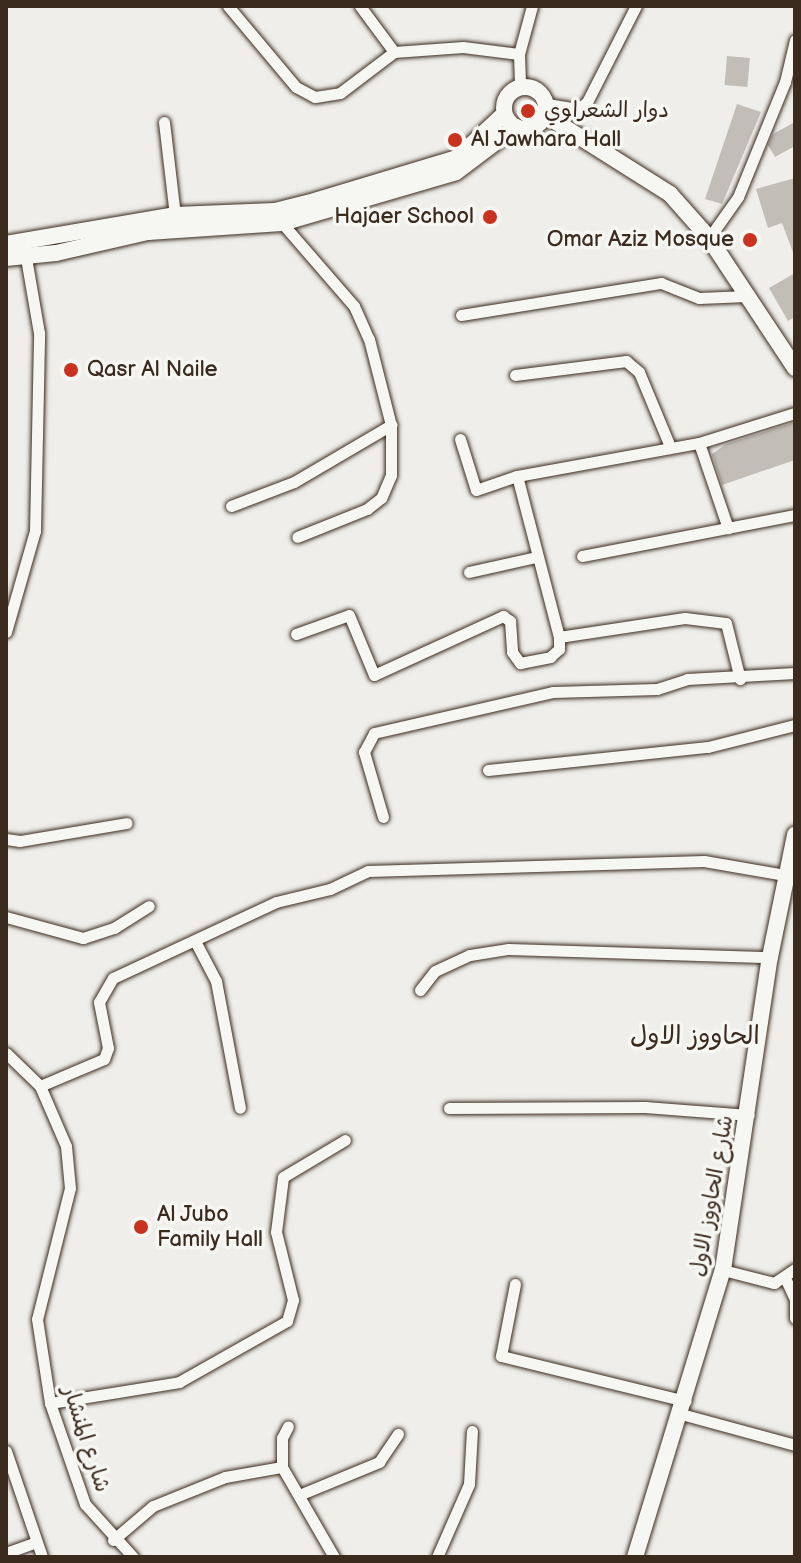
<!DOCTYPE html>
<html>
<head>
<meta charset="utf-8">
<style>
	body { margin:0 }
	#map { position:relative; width:801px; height:1563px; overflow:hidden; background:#efeeea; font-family:"Balsamiq Sans","Playpen Sans Arabic",sans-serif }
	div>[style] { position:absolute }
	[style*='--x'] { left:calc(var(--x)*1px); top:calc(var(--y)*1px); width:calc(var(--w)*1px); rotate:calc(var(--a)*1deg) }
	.building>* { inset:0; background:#c2bdb7; transform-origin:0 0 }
	.roads { filter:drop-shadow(0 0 2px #3b2a1e) drop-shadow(0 0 2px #3b2a1e) }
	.street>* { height:11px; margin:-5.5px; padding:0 5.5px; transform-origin:5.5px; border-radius:5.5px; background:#f6f6f2 }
	.secondary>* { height:16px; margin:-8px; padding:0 8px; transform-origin:8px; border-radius:8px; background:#f6f6f2 }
	.secondary>.ring { margin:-8px; padding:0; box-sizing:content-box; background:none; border:16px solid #f6f6f2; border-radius:50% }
	.dots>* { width:22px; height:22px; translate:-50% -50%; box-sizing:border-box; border:4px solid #f6f6f2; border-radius:50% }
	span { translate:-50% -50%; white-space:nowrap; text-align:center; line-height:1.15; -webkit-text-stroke:7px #f6f6f2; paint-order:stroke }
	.poi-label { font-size:22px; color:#3b2a1e }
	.left { translate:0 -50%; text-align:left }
	.right { translate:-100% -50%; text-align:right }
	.street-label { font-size:22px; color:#3b2a1e }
	.quarter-label { font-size:26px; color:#3b2a1e }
	.frame { position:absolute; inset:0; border:8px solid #3b2a1e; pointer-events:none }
</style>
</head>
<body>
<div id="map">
	<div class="building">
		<div style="left:727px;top:56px;width:23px;height:29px;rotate:5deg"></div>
		<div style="clip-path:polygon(737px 104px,761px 112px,722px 204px,705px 199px)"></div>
		<div style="clip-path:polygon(795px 122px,795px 146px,775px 157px,768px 145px,773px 134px)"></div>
		<div style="clip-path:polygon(795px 178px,795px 254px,794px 255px,782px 223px,768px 228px,756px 189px)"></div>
		<div style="clip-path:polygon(795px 273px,795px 317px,788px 321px,769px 288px)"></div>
		<div style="clip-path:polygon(795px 422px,795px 460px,722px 485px,712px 454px,726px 444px)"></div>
	</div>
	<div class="roads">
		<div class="street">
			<div style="--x:228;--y:6;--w:106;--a:50"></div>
			<div style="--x:296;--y:87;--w:21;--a:28"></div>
			<div style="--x:315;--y:97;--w:25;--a:-9"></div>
			<div style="--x:340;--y:93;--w:68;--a:-37.2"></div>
			<div style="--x:394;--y:52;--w:69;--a:-4.1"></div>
			<div style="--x:463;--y:47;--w:56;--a:7.1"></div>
			<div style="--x:519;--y:54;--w:33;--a:88"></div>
			<div style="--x:360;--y:6;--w:57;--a:53.5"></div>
			<div style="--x:519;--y:54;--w:50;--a:-74.8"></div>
			<div style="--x:547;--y:104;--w:31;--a:9"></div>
			<div style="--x:578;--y:109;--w:11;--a:-38"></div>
			<div style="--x:587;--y:102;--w:108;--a:-63"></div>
			<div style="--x:164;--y:122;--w:94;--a:83.3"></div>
			<div style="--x:282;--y:223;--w:110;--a:49.1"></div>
			<div style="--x:354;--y:306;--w:36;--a:66"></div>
			<div style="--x:369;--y:339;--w:89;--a:75.7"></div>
			<div style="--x:391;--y:425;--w:50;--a:90"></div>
			<div style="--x:391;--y:475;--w:25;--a:113"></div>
			<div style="--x:381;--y:498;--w:18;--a:142"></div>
			<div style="--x:367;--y:509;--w:75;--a:158.2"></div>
			<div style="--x:709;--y:238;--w:50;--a:-54.7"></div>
			<div style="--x:738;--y:197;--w:124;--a:-67.8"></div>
			<div style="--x:785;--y:82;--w:43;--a:-76.6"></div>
			<div style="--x:461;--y:315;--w:203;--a:-9.1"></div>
			<div style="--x:661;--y:283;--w:41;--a:21.5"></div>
			<div style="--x:699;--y:298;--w:48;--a:-2.4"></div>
			<div style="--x:515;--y:375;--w:112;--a:-7.2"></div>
			<div style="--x:626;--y:361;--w:17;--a:40"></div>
			<div style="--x:639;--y:372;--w:78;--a:67.4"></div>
			<div style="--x:460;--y:439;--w:53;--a:72.6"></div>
			<div style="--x:476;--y:490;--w:43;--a:-18.9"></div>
			<div style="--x:517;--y:476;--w:185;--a:-10.3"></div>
			<div style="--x:699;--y:443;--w:101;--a:-17.4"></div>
			<div style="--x:699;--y:443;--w:90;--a:71.2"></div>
			<div style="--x:231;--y:506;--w:67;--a:-20.9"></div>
			<div style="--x:294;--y:482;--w:113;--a:-30.4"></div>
			<div style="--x:582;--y:556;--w:217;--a:-10.9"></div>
			<div style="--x:469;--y:572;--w:69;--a:-12.6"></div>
			<div style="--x:6;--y:632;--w:105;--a:-74"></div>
			<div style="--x:35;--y:531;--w:198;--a:-88.8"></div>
			<div style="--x:39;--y:333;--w:82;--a:-99.8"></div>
			<div style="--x:296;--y:634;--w:56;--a:-19.7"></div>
			<div style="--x:349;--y:615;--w:65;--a:67.4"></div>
			<div style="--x:374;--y:675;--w:142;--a:-24.6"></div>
			<div style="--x:503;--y:616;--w:9;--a:36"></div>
			<div style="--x:510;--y:621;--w:31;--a:86"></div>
			<div style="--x:512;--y:652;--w:14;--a:54"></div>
			<div style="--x:520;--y:663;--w:31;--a:-11"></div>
			<div style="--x:550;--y:657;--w:12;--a:-42"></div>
			<div style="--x:559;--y:649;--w:12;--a:-90"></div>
			<div style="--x:559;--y:637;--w:166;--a:-104.6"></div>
			<div style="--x:559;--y:637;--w:127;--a:-8.6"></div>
			<div style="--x:685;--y:618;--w:41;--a:7"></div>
			<div style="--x:726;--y:623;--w:58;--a:76"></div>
			<div style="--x:488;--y:770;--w:221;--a:-6"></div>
			<div style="--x:708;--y:747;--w:90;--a:-14.2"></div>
			<div style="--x:383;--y:817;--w:68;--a:-106.3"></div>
			<div style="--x:364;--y:752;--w:21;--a:-62"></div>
			<div style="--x:374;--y:733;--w:184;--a:-12.9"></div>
			<div style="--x:553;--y:692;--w:104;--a:-1.7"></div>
			<div style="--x:657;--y:689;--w:32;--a:-18"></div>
			<div style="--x:687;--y:679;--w:108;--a:-3.2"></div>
			<div style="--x:6;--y:839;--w:14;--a:8"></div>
			<div style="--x:20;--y:841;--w:108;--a:-9.6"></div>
			<div style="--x:6;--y:917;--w:80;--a:15.3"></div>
			<div style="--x:83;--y:938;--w:33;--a:-18"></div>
			<div style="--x:114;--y:928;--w:41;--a:-32.2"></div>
			<div style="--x:195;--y:941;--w:45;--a:62.3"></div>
			<div style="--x:216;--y:981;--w:129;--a:79.3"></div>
			<div style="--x:420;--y:990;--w:24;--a:-52"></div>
			<div style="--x:435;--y:971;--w:38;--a:-25"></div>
			<div style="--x:470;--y:955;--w:39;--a:-9"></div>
			<div style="--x:509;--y:949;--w:261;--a:1.8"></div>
			<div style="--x:6;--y:1053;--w:47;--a:44.1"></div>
			<div style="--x:40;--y:1086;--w:65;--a:66.6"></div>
			<div style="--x:66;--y:1146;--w:42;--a:84.6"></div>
			<div style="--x:70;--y:1188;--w:135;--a:104.1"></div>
			<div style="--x:37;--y:1319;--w:85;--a:81.2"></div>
			<div style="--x:50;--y:1403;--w:107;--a:70.9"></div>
			<div style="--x:85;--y:1504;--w:72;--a:47.8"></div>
			<div style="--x:40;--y:1086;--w:69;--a:-22.9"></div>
			<div style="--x:104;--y:1059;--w:12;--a:-70"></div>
			<div style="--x:108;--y:1048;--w:47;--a:-101.1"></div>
			<div style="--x:99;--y:1002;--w:28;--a:-60"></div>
			<div style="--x:113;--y:978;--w:180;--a:-25"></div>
			<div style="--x:276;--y:902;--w:56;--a:-13.5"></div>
			<div style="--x:330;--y:889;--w:42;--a:-25.3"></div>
			<div style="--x:368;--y:871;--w:336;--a:-1.7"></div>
			<div style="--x:704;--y:861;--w:82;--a:9.8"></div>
			<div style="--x:449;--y:1108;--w:196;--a:-0.3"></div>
			<div style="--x:645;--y:1107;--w:104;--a:4.4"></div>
			<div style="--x:723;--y:1270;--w:53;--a:14.3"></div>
			<div style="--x:774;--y:1283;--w:25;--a:-34"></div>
			<div style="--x:786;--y:1280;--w:21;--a:65"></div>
			<div style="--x:515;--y:1284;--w:73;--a:101"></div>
			<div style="--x:501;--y:1356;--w:190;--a:13.7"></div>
			<div style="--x:795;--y:1300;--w:18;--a:90"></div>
			<div style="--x:50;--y:1403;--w:131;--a:-9.2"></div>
			<div style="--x:179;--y:1382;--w:124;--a:-29.5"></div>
			<div style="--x:287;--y:1321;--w:22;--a:-74"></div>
			<div style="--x:293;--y:1300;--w:70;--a:-104"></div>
			<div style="--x:276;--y:1232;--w:55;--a:-82.7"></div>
			<div style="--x:283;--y:1177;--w:72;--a:-30.8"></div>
			<div style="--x:681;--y:1414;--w:118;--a:15.2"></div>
			<div style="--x:6;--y:1451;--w:112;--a:71.2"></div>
			<div style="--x:282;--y:1467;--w:29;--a:-90"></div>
			<div style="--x:282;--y:1438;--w:13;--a:-63"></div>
			<div style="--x:299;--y:1495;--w:87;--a:-22.4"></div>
			<div style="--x:379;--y:1462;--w:34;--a:-56"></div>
			<div style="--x:113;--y:1540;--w:52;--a:-40.4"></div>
			<div style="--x:153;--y:1506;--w:78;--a:-21.9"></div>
			<div style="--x:225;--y:1477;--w:58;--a:-10"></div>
			<div style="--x:282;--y:1467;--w:104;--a:60"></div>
			<div style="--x:6;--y:1553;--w:29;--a:-20"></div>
			<div style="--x:437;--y:1557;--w:80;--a:-66.3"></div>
			<div style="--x:469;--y:1484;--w:53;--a:-86.8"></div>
		</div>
		<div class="secondary">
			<div class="ring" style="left:504px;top:87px;width:26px;height:26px"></div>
			<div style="--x:545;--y:115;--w:148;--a:32.3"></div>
			<div style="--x:670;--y:194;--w:59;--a:48.4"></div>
			<div style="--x:709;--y:238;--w:156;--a:56.5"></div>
			<div style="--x:6;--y:244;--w:171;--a:-9.7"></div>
			<div style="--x:175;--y:215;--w:100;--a:-2.3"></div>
			<div style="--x:275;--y:211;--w:34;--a:-14"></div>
			<div style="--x:308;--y:203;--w:156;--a:-16.8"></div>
			<div style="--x:457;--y:158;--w:64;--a:-43.1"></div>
			<div style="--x:6;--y:258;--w:50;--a:-5.7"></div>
			<div style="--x:56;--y:253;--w:94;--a:-12.9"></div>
			<div style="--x:148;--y:232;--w:134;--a:-3.8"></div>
			<div style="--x:282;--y:223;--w:181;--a:-16.3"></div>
			<div style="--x:456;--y:172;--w:75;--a:-36.9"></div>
			<div style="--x:635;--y:1557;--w:300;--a:-73"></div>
			<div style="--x:723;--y:1270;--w:317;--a:-81.5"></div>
			<div style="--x:770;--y:957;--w:125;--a:-78.4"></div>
		</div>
	</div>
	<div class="dots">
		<div style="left:528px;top:111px;background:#c8321e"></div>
		<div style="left:455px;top:140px;background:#c8321e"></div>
		<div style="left:490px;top:217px;background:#c8321e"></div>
		<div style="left:750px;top:240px;background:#c8321e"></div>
		<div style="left:71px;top:370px;background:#c8321e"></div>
		<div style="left:141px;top:1227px;background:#c8321e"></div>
	</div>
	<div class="poi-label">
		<span class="left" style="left:544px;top:111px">دوار الشعراوي</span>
		<span class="left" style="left:471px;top:140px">Al Jawhara Hall</span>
		<span class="right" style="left:474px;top:217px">Hajaer School</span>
		<span class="right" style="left:734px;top:240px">Omar Aziz Mosque</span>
		<span class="left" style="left:87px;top:370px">Qasr Al Naile</span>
		<span class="left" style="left:157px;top:1227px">Al Jubo<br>Family Hall</span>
	</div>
	<div class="street-label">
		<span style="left:712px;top:1196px;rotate:-80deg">شارع الحاووز الاول</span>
		<span style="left:86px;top:1439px;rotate:72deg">شارع المنشار</span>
	</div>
	<div class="quarter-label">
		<span style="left:695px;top:1037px">الحاووز الاول</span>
	</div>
	<div class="frame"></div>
</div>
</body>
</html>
